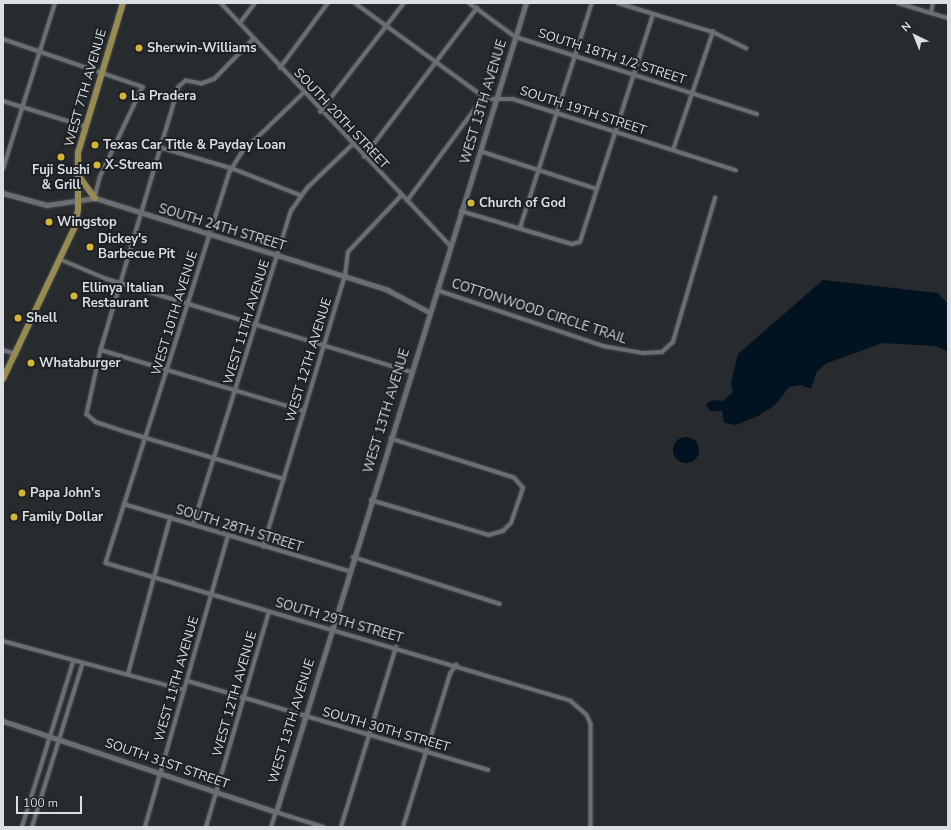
<!DOCTYPE html>
<html>
<head>
<meta charset="utf-8">
<style>
	body { margin:0 }
	#map { position:relative; width:951px; height:830px; overflow:hidden; background:#272b2e; font-family:"Nunito Sans",sans-serif }
	div>[style] { position:absolute }
	[style*='--x'] { left:calc(var(--x)*1px); top:calc(var(--y)*1px); width:calc(var(--w)*1px); rotate:calc(var(--a)*1deg) }
	.water>* { inset:0; background:#011220 }
	.round { border-radius:50% }
	.roads { filter:drop-shadow(0 0 1px #45484b) drop-shadow(0 0 1px #45484b) }
	.minor>* { height:3.5px; margin:-1.75px; padding:0 1.75px; transform-origin:1.75px; border-radius:1.75px; background:#6a6f73 }
	.tertiary>* { height:4.5px; margin:-2.25px; padding:0 2.25px; transform-origin:2.25px; border-radius:2.25px; background:#6a6f73 }
	.primary>* { height:5.5px; margin:-2.75px; padding:0 2.75px; transform-origin:2.75px; border-radius:2.75px; background:#988b52 }
	.dots>* { width:11px; height:11px; translate:-50% -50%; box-sizing:border-box; border:2px solid #1d2124; border-radius:50% }
	span { translate:-50% -50%; white-space:nowrap; text-align:center; line-height:1.15; -webkit-text-stroke:4px #1d2124; paint-order:stroke }
	.poi-label { font-size:13px; color:#dcdfe1; font-weight:700 }
	.left { translate:0 -50%; text-align:left }
	.street-label { font-size:13px; color:#dcdfe1 }
	.frame { position:absolute; inset:0; border:4px solid #dcdfe1; pointer-events:none }
	.north { position:absolute; left:895px; top:16px; width:40px; height:40px; -webkit-text-stroke:3px #1d2124; paint-order:stroke; rotate:317deg; font-size:11px; font-weight:700; line-height:16px; text-align:center; color:#dcdfe1 }
	.north::after { content:''; display:block; margin:auto; width:14px; height:18px; background:#dcdfe1; clip-path:polygon(50% 0,100% 100%,50% 72%,0 100%) }
	.scale { position:absolute; left:16px; top:796px; width:66px; height:18px; box-sizing:border-box; border:2px solid #dcdfe1; border-top:0; padding-left:5px; font-size:12px; line-height:14px; white-space:nowrap; color:#dcdfe1; -webkit-text-stroke:3px #1d2124; paint-order:stroke }
</style>
</head>
<body>
<div id="map">
	<div class="water">
		<div style="clip-path:polygon(823px 280px,938px 293px,948px 304px,948px 352px,936px 346px,883px 343px,827px 363px,817px 371px,811px 389px,801px 385px,789px 387px,775px 405px,760px 415px,736px 425px,724px 423px,722px 411px,710px 411px,706px 404px,713px 400px,723px 401px,733px 392px,731px 383px,738px 354px)"></div>
		<div class="round" style="left:673px;top:437px;width:26px;height:26px"></div>
	</div>
	<div class="roads">
		<div class="minor">
			<div style="--x:221;--y:3;--w:333;--a:46.6"></div>
			<div style="--x:355;--y:3;--w:163;--a:36"></div>
			<div style="--x:487;--y:99;--w:26;--a:0"></div>
			<div style="--x:513;--y:99;--w:234;--a:17.7"></div>
			<div style="--x:469;--y:3;--w:58;--a:35.9"></div>
			<div style="--x:516;--y:37;--w:253;--a:17.7"></div>
			<div style="--x:618;--y:3;--w:99;--a:17"></div>
			<div style="--x:713;--y:32;--w:37;--a:26"></div>
			<div style="--x:898;--y:3;--w:52;--a:16.7"></div>
			<div style="--x:931;--y:13;--w:10;--a:-79"></div>
			<div style="--x:240;--y:23;--w:25;--a:-53"></div>
			<div style="--x:3;--y:39;--w:148;--a:18.9"></div>
			<div style="--x:143;--y:87;--w:101;--a:115.3"></div>
			<div style="--x:100;--y:178;--w:21;--a:104"></div>
			<div style="--x:254;--y:39;--w:56;--a:134.3"></div>
			<div style="--x:215;--y:79;--w:14;--a:159"></div>
			<div style="--x:202;--y:84;--w:16;--a:-169"></div>
			<div style="--x:186;--y:81;--w:9;--a:139"></div>
			<div style="--x:179;--y:87;--w:274;--a:106.5"></div>
			<div style="--x:101;--y:350;--w:66;--a:102.3"></div>
			<div style="--x:87;--y:414;--w:12;--a:42"></div>
			<div style="--x:96;--y:422;--w:28;--a:18"></div>
			<div style="--x:123;--y:431;--w:168;--a:16.6"></div>
			<div style="--x:280;--y:68;--w:81;--a:-53.6"></div>
			<div style="--x:303;--y:94;--w:85;--a:136"></div>
			<div style="--x:242;--y:153;--w:22;--a:122"></div>
			<div style="--x:230;--y:172;--w:410;--a:107.6"></div>
			<div style="--x:106;--y:563;--w:485;--a:16.5"></div>
			<div style="--x:571;--y:701;--w:21;--a:41"></div>
			<div style="--x:587;--y:715;--w:10;--a:66"></div>
			<div style="--x:591;--y:724;--w:103;--a:90"></div>
			<div style="--x:3;--y:101;--w:85;--a:17.2"></div>
			<div style="--x:320;--y:112;--w:138;--a:-52.4"></div>
			<div style="--x:162;--y:148;--w:72;--a:16.2"></div>
			<div style="--x:231;--y:168;--w:74;--a:21.4"></div>
			<div style="--x:673;--y:150;--w:125;--a:-71.3"></div>
			<div style="--x:480;--y:151;--w:123;--a:18"></div>
			<div style="--x:364;--y:157;--w:187;--a:-52.8"></div>
			<div style="--x:3;--y:169;--w:174;--a:-72.6"></div>
			<div style="--x:407;--y:201;--w:128;--a:-53.6"></div>
			<div style="--x:461;--y:211;--w:116;--a:16.6"></div>
			<div style="--x:572;--y:244;--w:8;--a:-14"></div>
			<div style="--x:580;--y:242;--w:239;--a:-72.2"></div>
			<div style="--x:520;--y:228;--w:236;--a:-72.3"></div>
			<div style="--x:62;--y:260;--w:49;--a:22.9"></div>
			<div style="--x:107;--y:279;--w:318;--a:17"></div>
			<div style="--x:437;--y:290;--w:175;--a:18.6"></div>
			<div style="--x:603;--y:346;--w:41;--a:9.9"></div>
			<div style="--x:643;--y:353;--w:19;--a:-3"></div>
			<div style="--x:662;--y:352;--w:15;--a:-42"></div>
			<div style="--x:673;--y:342;--w:150;--a:-73.7"></div>
			<div style="--x:3;--y:350;--w:14;--a:17"></div>
			<div style="--x:101;--y:350;--w:212;--a:16.7"></div>
			<div style="--x:371;--y:500;--w:123;--a:16.5"></div>
			<div style="--x:489;--y:535;--w:15;--a:-16"></div>
			<div style="--x:503;--y:531;--w:11;--a:-45"></div>
			<div style="--x:511;--y:523;--w:37;--a:-71"></div>
			<div style="--x:523;--y:488;--w:13;--a:-132"></div>
			<div style="--x:514;--y:478;--w:129;--a:-162.4"></div>
			<div style="--x:124;--y:504;--w:235;--a:16.6"></div>
			<div style="--x:193;--y:525;--w:329;--a:-72.7"></div>
			<div style="--x:291;--y:211;--w:29;--a:-55"></div>
			<div style="--x:308;--y:187;--w:61;--a:-43.7"></div>
			<div style="--x:263;--y:547;--w:283;--a:-73.2"></div>
			<div style="--x:345;--y:276;--w:24;--a:-83"></div>
			<div style="--x:348;--y:252;--w:77;--a:-46.6"></div>
			<div style="--x:353;--y:557;--w:154;--a:17.7"></div>
			<div style="--x:3;--y:641;--w:188;--a:15.1"></div>
			<div style="--x:128;--y:674;--w:162;--a:-74.9"></div>
			<div style="--x:188;--y:681;--w:313;--a:16.5"></div>
			<div style="--x:22;--y:827;--w:173;--a:-72.8"></div>
			<div style="--x:32;--y:827;--w:170;--a:-72.8"></div>
			<div style="--x:145;--y:827;--w:303;--a:-74.1"></div>
			<div style="--x:206;--y:827;--w:224;--a:-73.7"></div>
			<div style="--x:271;--y:827;--w:16;--a:-72"></div>
			<div style="--x:276;--y:812;--w:50;--a:17.4"></div>
			<div style="--x:341;--y:827;--w:188;--a:-73"></div>
			<div style="--x:403;--y:827;--w:160;--a:-72.9"></div>
			<div style="--x:450;--y:674;--w:11;--a:-56"></div>
		</div>
		<div class="tertiary">
			<div style="--x:3;--y:193;--w:46;--a:15.3"></div>
			<div style="--x:47;--y:205;--w:49;--a:-8.3"></div>
			<div style="--x:95;--y:198;--w:307;--a:17.4"></div>
			<div style="--x:388;--y:290;--w:47;--a:28.2"></div>
			<div style="--x:3;--y:721;--w:288;--a:18.4"></div>
			<div style="--x:276;--y:812;--w:847;--a:-72.83"></div>
		</div>
		<div class="primary">
			<div style="--x:77;--y:173;--w:31;--a:54"></div>
			<div style="--x:3;--y:379;--w:166;--a:-64.7"></div>
			<div style="--x:74;--y:229;--w:19;--a:-78"></div>
			<div style="--x:78;--y:210;--w:57;--a:-90"></div>
			<div style="--x:78;--y:153;--w:157;--a:-73.3"></div>
		</div>
	</div>
	<div class="dots">
		<div style="left:139px;top:48px;background:#d5b534"></div>
		<div style="left:123px;top:96px;background:#d5b534"></div>
		<div style="left:95px;top:145px;background:#d5b534"></div>
		<div style="left:61px;top:157px;background:#d5b534"></div>
		<div style="left:97px;top:165px;background:#d5b534"></div>
		<div style="left:471px;top:203px;background:#d5b534"></div>
		<div style="left:49px;top:222px;background:#d5b534"></div>
		<div style="left:90px;top:247px;background:#d5b534"></div>
		<div style="left:74px;top:296px;background:#d5b534"></div>
		<div style="left:18px;top:318px;background:#d5b534"></div>
		<div style="left:31px;top:363px;background:#d5b534"></div>
		<div style="left:22px;top:493px;background:#d5b534"></div>
		<div style="left:14px;top:517px;background:#d5b534"></div>
	</div>
	<div class="poi-label">
		<span class="left" style="left:147px;top:48px">Sherwin-Williams</span>
		<span class="left" style="left:131px;top:96px">La Pradera</span>
		<span class="left" style="left:103px;top:145px">Texas Car Title &amp; Payday Loan</span>
		<span class="left" style="left:105px;top:165px">X-Stream</span>
		<span style="left:61px;top:178px">Fuji Sushi<br>&amp; Grill</span>
		<span class="left" style="left:479px;top:203px">Church of God</span>
		<span class="left" style="left:57px;top:222px">Wingstop</span>
		<span class="left" style="left:98px;top:247px">Dickey's<br>Barbecue Pit</span>
		<span class="left" style="left:82px;top:296px">Ellinya Italian<br>Restaurant</span>
		<span class="left" style="left:26px;top:318px">Shell</span>
		<span class="left" style="left:39px;top:363px">Whataburger</span>
		<span class="left" style="left:30px;top:493px">Papa John's</span>
		<span class="left" style="left:22px;top:517px">Family Dollar</span>
	</div>
	<div class="street-label">
		<span style="left:612px;top:57px;rotate:18deg">SOUTH 18TH 1/2 STREET</span>
		<span style="left:86px;top:88px;rotate:-74deg">WEST 7TH AVENUE</span>
		<span style="left:484px;top:102px;rotate:-73deg">WEST 13TH AVENUE</span>
		<span style="left:583px;top:111px;rotate:18deg">SOUTH 19TH STREET</span>
		<span style="left:341px;top:119px;rotate:47deg">SOUTH 20TH STREET</span>
		<span style="left:222px;top:228px;rotate:17deg">SOUTH 24TH STREET</span>
		<span style="left:539px;top:312px;rotate:18deg">COTTONWOOD CIRCLE TRAIL</span>
		<span style="left:175px;top:313px;rotate:-73deg">WEST 10TH AVENUE</span>
		<span style="left:247px;top:322px;rotate:-73deg">WEST 11TH AVENUE</span>
		<span style="left:309px;top:360px;rotate:-73deg">WEST 12TH AVENUE</span>
		<span style="left:387px;top:411px;rotate:-73deg">WEST 13TH AVENUE</span>
		<span style="left:239px;top:529px;rotate:17deg">SOUTH 28TH STREET</span>
		<span style="left:339px;top:621px;rotate:16deg">SOUTH 29TH STREET</span>
		<span style="left:177px;top:679px;rotate:-74deg">WEST 11TH AVENUE</span>
		<span style="left:235px;top:694px;rotate:-74deg">WEST 12TH AVENUE</span>
		<span style="left:292px;top:721px;rotate:-73deg">WEST 13TH AVENUE</span>
		<span style="left:386px;top:730px;rotate:16deg">SOUTH 30TH STREET</span>
		<span style="left:167px;top:764px;rotate:19deg">SOUTH 31ST STREET</span>
	</div>
	<div class="frame"></div>
	<div class="north">N</div>
	<div class="scale">100 m</div>
</div>
</body>
</html>
